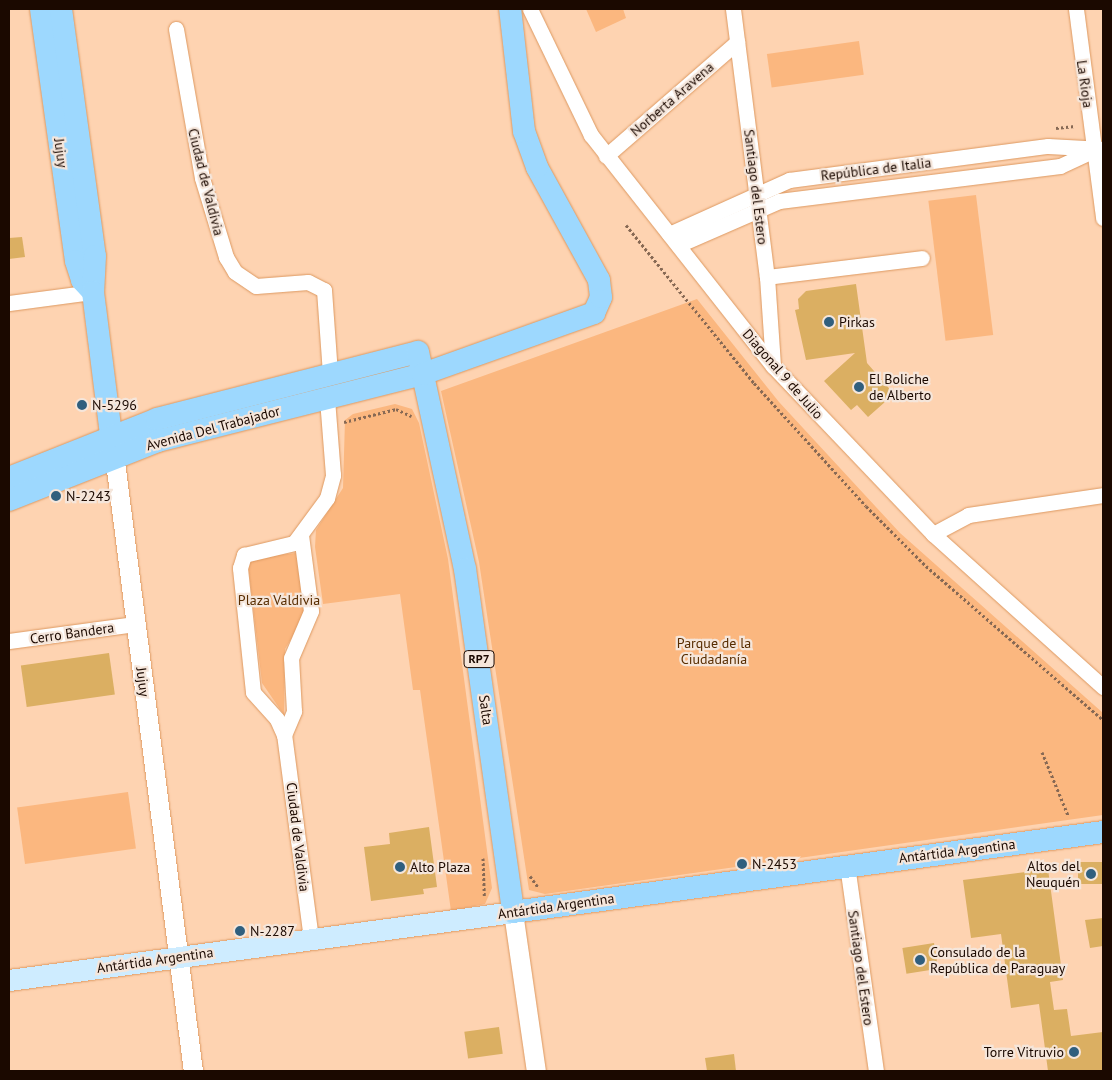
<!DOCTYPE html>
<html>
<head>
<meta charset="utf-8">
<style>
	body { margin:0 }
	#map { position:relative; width:1112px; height:1080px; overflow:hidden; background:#fed3b1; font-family:"PT Sans",sans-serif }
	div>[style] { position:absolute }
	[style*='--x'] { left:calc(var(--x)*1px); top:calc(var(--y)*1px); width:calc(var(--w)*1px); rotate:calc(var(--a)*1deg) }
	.green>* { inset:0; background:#fbb77f; transform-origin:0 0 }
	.building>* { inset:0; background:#dbaf62; transform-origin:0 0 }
	.path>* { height:3px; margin-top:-1.5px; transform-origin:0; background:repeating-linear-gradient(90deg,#876954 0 2.5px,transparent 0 5px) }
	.roads { filter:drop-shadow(0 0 1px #dd9961) drop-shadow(0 0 1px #dd9961) }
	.minor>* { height:15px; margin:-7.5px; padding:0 7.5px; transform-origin:7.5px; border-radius:7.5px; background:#fff }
	.tertiary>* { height:19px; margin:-9.5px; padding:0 9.5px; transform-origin:9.5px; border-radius:9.5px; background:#fff }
	.secondary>* { height:21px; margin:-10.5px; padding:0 10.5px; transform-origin:10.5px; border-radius:10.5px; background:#ceecff }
	.primary>* { height:22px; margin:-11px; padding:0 11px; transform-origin:11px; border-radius:11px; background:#9dd8fe }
	.dots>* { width:14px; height:14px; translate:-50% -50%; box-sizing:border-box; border:2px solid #f5e6db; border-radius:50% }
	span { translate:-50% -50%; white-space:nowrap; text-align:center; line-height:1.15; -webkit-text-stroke:4.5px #f5e6db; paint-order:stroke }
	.shield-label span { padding:1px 4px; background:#f5e6db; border:1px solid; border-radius:4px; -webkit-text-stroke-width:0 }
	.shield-label { font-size:12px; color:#1b0900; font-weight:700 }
	.street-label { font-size:14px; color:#1b0900 }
	.poi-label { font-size:14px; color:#1b0900 }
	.left { translate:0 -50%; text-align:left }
	.right { translate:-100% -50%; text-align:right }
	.park-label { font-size:14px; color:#582d00 }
	.frame { position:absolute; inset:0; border:10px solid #1b0900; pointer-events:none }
</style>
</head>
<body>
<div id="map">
	<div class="green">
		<div style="clip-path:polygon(586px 9px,623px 9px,626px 18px,596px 32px)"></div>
		<div style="left:859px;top:41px;width:34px;height:93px;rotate:82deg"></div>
		<div style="left:976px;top:195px;width:141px;height:48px;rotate:83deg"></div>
		<div style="clip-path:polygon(697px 299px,779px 402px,900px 533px,1103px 713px,1103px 815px,545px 894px,529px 890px,479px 562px,441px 391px)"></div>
		<div style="clip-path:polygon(395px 404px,412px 409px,419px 423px,448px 559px,492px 888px,485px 904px,451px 911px,420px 690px,413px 690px,400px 594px,323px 604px,315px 547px,316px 530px,343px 488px,345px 420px,353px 414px)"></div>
		<div style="clip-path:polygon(296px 553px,305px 616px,285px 649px,284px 715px,262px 683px,248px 564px,254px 558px)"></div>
		<div style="left:128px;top:792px;width:57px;height:112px;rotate:82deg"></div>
	</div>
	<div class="building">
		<div style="clip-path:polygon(22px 237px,25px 257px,9px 259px,9px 238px)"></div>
		<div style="clip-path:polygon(856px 284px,867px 363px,894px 394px,868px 417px,857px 405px,851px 410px,824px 381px,855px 353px,806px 360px,795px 310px,799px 309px,798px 299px,806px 291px)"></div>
		<div style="left:109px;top:653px;width:42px;height:89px;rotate:82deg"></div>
		<div style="clip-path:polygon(429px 827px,437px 887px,423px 889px,424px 894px,371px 901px,364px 847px,390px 844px,389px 833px)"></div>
		<div style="left:1103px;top:862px;width:22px;height:25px;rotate:90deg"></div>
		<div style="clip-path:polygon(1048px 869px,1063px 980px,1050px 982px,1054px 1010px,1067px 1009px,1071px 1036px,1103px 1032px,1103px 1071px,1048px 1071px,1039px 1004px,1011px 1008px,1001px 934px,971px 938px,963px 880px)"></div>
		<div style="clip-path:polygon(1103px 918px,1103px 946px,1090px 948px,1085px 920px)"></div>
		<div style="left:934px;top:943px;width:26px;height:32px;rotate:81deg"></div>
		<div style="left:499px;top:1027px;width:27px;height:35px;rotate:82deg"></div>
		<div style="clip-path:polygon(734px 1054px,736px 1071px,707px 1071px,705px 1058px)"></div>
	</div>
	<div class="path">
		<div style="--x:1056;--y:128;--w:19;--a:-6"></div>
		<div style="--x:626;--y:225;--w:203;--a:51"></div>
		<div style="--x:754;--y:383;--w:166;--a:47.7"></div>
		<div style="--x:866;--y:506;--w:85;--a:45"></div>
		<div style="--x:926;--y:566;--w:235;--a:41"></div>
		<div style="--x:344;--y:422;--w:54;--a:-14"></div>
		<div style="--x:396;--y:409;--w:17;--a:25"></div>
		<div style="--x:1042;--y:752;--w:68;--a:67.6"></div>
		<div style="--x:483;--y:858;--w:38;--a:88"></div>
		<div style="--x:530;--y:876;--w:14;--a:54"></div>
	</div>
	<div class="roads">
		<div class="minor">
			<div style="--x:530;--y:9;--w:140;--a:64.2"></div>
			<div style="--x:591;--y:135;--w:294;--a:51.8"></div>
			<div style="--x:773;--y:366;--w:232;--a:46.4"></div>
			<div style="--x:933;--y:534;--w:229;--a:42"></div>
			<div style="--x:733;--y:9;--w:270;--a:82.8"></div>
			<div style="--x:767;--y:277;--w:89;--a:86.1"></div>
			<div style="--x:1076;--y:9;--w:211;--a:82.6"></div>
			<div style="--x:176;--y:29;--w:151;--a:80.1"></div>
			<div style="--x:202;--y:178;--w:83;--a:73.1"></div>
			<div style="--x:226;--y:257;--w:17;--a:59"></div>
			<div style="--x:235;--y:272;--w:25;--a:34"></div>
			<div style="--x:256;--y:286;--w:52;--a:-4.4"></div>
			<div style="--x:308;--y:282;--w:18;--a:27"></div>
			<div style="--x:324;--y:290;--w:84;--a:85.9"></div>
			<div style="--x:606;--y:156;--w:174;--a:-41"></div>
			<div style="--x:669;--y:234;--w:132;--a:-24.2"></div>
			<div style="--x:789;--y:180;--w:261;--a:-7.5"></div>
			<div style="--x:1048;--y:146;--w:55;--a:3.1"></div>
			<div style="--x:678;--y:245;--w:110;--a:-23.5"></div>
			<div style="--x:779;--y:201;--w:283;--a:-7.1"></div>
			<div style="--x:1060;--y:166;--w:38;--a:-25"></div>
			<div style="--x:767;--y:277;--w:156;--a:-7"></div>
			<div style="--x:9;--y:303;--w:85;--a:-7.5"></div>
			<div style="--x:933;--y:534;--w:40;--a:-28"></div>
			<div style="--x:968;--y:515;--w:136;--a:-8.4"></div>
			<div style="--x:9;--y:641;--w:127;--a:-7.7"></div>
			<div style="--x:284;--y:735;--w:26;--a:-67"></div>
			<div style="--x:294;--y:711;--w:53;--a:-93.2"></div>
			<div style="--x:291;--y:658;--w:51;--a:-66.9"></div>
			<div style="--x:311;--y:611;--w:77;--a:-97.5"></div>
			<div style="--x:847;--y:865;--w:208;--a:82"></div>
			<div style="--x:311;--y:939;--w:206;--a:-97.5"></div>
			<div style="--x:284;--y:735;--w:17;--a:-114"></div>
			<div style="--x:277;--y:719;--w:36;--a:-132"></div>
			<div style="--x:253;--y:692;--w:125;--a:-96"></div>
			<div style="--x:240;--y:568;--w:14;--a:-73"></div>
			<div style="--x:244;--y:555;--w:51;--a:-13.5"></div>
			<div style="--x:294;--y:543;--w:56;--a:-53.7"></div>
			<div style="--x:327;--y:498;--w:24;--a:-75"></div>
			<div style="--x:333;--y:475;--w:77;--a:-94.5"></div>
		</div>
		<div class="tertiary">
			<div style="--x:113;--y:446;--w:630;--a:82.71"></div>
			<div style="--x:513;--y:912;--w:161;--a:81.8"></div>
		</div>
		<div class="secondary">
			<div style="--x:9;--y:980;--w:509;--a:-7.68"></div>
		</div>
		<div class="primary">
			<div style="--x:41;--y:9;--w:254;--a:82.1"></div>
			<div style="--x:76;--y:261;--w:20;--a:72"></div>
			<div style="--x:82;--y:280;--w:16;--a:47"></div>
			<div style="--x:61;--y:9;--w:249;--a:82.2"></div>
			<div style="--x:95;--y:256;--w:36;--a:93"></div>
			<div style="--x:93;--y:292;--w:144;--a:82.8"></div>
			<div style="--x:9;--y:478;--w:159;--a:-21.7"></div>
			<div style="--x:157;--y:419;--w:269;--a:-14.4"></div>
			<div style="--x:418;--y:352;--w:222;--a:77.8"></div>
			<div style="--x:465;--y:569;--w:346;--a:82"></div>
			<div style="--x:513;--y:912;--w:595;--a:-7.72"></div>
			<div style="--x:9;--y:500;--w:160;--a:-21.6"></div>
			<div style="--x:158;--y:441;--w:273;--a:-14.2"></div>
			<div style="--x:423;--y:374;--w:182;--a:-19.6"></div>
			<div style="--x:594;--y:313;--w:17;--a:-66"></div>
			<div style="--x:601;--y:297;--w:17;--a:-97"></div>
			<div style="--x:599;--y:280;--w:129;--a:-118.8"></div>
			<div style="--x:537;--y:167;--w:38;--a:-110"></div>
			<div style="--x:524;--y:131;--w:123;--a:-96.5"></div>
		</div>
	</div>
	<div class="dots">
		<div style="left:829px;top:322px;background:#305f7e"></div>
		<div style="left:859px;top:387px;background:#305f7e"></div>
		<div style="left:82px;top:405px;background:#305f7e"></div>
		<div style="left:56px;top:496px;background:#305f7e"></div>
		<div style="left:742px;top:864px;background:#305f7e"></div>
		<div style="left:400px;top:867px;background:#305f7e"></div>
		<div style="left:1091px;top:874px;background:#305f7e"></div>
		<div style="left:240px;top:931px;background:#305f7e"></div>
		<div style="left:920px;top:960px;background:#305f7e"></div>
		<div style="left:1074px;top:1052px;background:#305f7e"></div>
	</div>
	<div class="shield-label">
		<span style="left:479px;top:659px">RP7</span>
	</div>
	<div class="street-label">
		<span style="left:1085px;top:84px;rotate:82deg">La Rioja</span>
		<span style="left:672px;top:99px;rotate:-41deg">Norberta Aravena</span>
		<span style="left:61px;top:153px;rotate:82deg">Jujuy</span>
		<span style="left:876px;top:169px;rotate:-7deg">República de Italia</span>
		<span style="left:206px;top:182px;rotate:76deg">Ciudad de Valdivia</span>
		<span style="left:756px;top:187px;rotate:83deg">Santiago del Estero</span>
		<span style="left:783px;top:374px;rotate:49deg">Diagonal 9 de Julio</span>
		<span style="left:213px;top:428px;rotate:-15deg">Avenida Del Trabajador</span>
		<span style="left:72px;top:633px;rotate:-8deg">Cerro Bandera</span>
		<span style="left:143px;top:682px;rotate:83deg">Jujuy</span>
		<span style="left:486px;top:710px;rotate:82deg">Salta</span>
		<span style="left:298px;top:837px;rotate:83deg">Ciudad de Valdivia</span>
		<span style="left:957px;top:851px;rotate:-7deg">Antártida Argentina</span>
		<span style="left:556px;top:906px;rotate:-8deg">Antártida Argentina</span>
		<span style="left:155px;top:960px;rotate:-8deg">Antártida Argentina</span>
		<span style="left:861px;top:968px;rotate:82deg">Santiago del Estero</span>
	</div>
	<div class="poi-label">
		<span class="left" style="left:839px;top:322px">Pirkas</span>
		<span class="left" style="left:869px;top:387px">El Boliche<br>de Alberto</span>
		<span class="left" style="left:92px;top:405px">N-5296</span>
		<span class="left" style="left:66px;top:496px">N-2243</span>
		<span class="left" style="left:752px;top:864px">N-2453</span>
		<span class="right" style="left:1080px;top:874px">Altos del<br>Neuquén</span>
		<span class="left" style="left:410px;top:867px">Alto Plaza</span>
		<span class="left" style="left:250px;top:931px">N-2287</span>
		<span class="left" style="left:930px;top:960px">Consulado de la<br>República de Paraguay</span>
		<span class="right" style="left:1064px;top:1052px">Torre Vitruvio</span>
	</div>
	<div class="park-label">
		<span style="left:279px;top:600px">Plaza Valdivia</span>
		<span style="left:714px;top:651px">Parque de la<br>Ciudadanía</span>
	</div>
	<div class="frame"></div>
</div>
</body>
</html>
